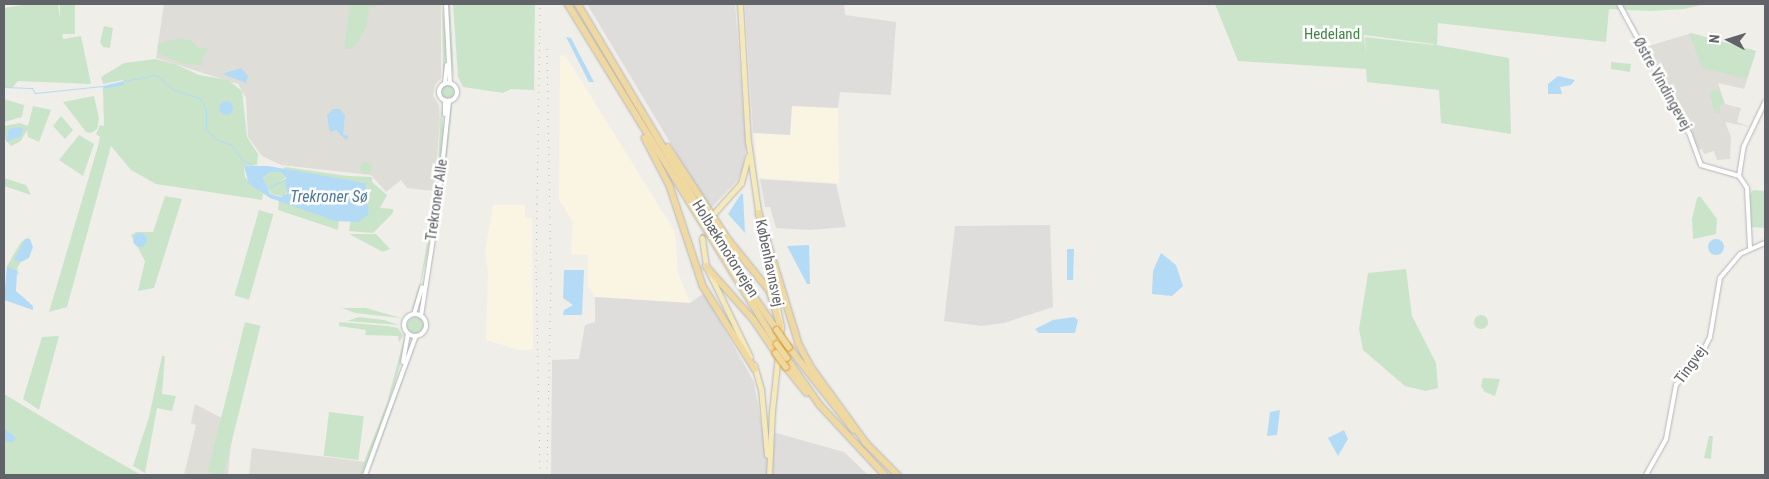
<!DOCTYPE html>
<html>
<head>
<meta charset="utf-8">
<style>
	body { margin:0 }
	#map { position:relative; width:1769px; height:479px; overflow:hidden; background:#f0eee9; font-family:"Roboto Condensed",sans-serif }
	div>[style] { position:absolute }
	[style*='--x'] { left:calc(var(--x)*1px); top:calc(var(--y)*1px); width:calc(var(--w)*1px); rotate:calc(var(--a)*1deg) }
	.commercial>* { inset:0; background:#faf4e3 }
	.industrial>* { inset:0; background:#dfdddb }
	.education>* { inset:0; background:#dfddd7 }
	.green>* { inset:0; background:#cae4c9; transform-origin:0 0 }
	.round { border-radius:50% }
	.water>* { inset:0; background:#b4dbf5 }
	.stream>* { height:1px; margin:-0.5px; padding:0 0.5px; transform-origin:0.5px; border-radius:0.5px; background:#b4dbf5 }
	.major-tunnel>* { height:5px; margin-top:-2.5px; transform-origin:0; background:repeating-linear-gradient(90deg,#cccbc8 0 5px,transparent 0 7.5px) }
	.roads { filter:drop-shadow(0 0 1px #b4b5b9) drop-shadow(0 0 1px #b4b5b9) }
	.minor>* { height:4px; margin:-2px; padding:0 2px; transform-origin:2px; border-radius:2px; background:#fff }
	.minor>.ring { margin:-2px; padding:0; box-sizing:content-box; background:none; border:4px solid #fff; border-radius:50% }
	.major>* { height:5px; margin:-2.5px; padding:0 2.5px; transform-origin:2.5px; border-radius:2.5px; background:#f5e9b9 }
	.highway>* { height:5.5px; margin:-2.75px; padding:0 2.75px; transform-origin:2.75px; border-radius:2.75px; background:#f0d9a0 }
	.rail>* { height:1px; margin-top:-0.5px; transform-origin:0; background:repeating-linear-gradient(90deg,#b4b5b5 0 1px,transparent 0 7px) }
	.bridges { filter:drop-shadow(0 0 1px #da991f) drop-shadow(0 0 1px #da991f) }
	.highway-bridge>* { height:5.5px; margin:-2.75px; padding:0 2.75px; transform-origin:2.75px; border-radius:2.75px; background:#f0d9a0 }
	span { translate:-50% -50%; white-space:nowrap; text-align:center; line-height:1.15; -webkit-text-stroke:5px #fff; paint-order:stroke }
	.park-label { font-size:15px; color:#428343 }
	.street-label { font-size:15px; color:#606367 }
	.water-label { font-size:16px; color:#4e789d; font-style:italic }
	.frame { position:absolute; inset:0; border:5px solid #606367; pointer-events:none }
	.north { position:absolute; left:1704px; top:15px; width:50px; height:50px; -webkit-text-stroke:4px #fff; paint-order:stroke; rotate:275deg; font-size:14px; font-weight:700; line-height:20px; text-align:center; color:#606367 }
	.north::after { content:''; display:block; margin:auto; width:18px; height:22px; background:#606367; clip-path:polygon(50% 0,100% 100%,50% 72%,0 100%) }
</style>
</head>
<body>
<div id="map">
	<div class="commercial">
		<div style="clip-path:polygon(560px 55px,566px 56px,675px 232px,678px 272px,690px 303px,595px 297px,588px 285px,588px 255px,571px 254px,573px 222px,559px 200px)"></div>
		<div style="clip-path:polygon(752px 103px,838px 108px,839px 183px,758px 178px)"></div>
		<div style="clip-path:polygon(493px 205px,525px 205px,525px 218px,532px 218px,533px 349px,519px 350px,486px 340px,488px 272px,485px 253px)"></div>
	</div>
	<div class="industrial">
		<div style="clip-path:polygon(587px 4px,735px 4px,746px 146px,743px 167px,737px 181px,710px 209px)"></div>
		<div style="clip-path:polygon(745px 4px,844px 4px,845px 15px,896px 22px,891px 95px,840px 92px,838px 108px,792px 106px,790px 135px,753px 133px)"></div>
		<div style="clip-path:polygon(760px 179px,836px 184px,846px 227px,809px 230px,776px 228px,770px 207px,765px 207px)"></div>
		<div style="clip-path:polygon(1050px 225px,1053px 307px,1004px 323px,981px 326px,944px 321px,955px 226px)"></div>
		<div style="clip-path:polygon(704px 293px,754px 382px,762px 429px,844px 452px,868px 475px,551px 475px,552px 360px,579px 359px,585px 325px,595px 322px,595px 297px,690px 303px)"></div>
	</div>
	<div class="education">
		<div style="clip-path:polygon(164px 4px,441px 4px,441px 78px,435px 85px,433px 96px,439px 105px,440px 123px,434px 191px,407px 188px,401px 180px,386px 192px,371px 175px,281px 165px,262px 156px,248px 137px,246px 98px,238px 84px,156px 58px)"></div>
		<div style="clip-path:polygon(1692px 33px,1756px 51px,1744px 89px,1718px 83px,1725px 104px,1741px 108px,1737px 122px,1750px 127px,1725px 122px,1731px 137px,1730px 159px,1717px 160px,1714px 151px,1704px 154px,1702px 149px,1699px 150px,1645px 47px)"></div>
		<div style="clip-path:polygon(195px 404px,233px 424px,228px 475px,184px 475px,196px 425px,191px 423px)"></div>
		<div style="clip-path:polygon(252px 448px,367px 462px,362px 475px,249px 475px)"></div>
	</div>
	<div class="green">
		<div style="clip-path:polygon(29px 4px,58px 4px,63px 39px,81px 36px,91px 84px,18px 81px,12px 88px,4px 87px,4px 8px)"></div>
		<div style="left:60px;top:4px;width:15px;height:30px"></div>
		<div style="clip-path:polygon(350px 4px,377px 4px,376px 7px,369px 7px,367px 25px,358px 42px,352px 49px,344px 49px)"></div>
		<div style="clip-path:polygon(442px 4px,446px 40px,445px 78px,443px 77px)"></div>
		<div style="clip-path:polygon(448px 4px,450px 4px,454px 78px,450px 54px)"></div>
		<div style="clip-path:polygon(453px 4px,535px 4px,534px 90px,511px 89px,503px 93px,463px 87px,458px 77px)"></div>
		<div style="clip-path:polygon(evenodd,1215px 4px,1705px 4px,1684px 9px,1650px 11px,1609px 9px,1606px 42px,1438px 23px,1437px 45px,1509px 58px,1511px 134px,1441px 123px,1439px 90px,1367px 82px,1366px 69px,1238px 61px,1215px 4px,1364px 35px,1433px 44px,1434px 45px,1365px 37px,1366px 57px,1364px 35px)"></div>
		<div style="clip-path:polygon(104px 26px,113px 28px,110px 48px,103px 47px,100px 42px)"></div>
		<div style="clip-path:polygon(1689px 33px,1756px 51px,1747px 79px,1702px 68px)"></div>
		<div style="clip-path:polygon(180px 38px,190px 40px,199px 48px,206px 48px,208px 50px,202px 58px,203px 65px,183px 64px,157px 53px,158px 44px)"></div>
		<div style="clip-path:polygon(155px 59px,175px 64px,199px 75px,228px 80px,242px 91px,247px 137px,258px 154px,257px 165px,244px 166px,245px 177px,263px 194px,262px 200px,156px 184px,131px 170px,111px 146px,67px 307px,49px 312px,98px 146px,100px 137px,96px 134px,100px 125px,104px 126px,103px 89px,124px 84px,123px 80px,103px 84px,101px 77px,124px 63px)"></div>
		<div style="clip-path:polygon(1611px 62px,1631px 64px,1630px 72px,1611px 69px)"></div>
		<div class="round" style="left:440px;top:85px;width:14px;height:14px"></div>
		<div style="clip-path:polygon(1719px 89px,1724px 104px,1720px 105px,1720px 113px,1715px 114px,1709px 93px)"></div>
		<div style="clip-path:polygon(94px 96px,99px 118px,97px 129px,91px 133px,86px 132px,63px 102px)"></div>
		<div style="clip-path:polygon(4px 99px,24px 105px,22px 117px,4px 122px)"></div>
		<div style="clip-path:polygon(441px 105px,444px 130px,439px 180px,428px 251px,415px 309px,412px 308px,420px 283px,437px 186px)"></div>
		<div style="clip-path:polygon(33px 106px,51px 110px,39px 142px,28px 137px,27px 130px,21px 141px,11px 146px,4px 138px,4px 126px,20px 123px,28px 126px)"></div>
		<div style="clip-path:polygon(450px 106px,452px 106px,444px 185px,424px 311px,440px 202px)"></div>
		<div style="clip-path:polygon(61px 116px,73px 130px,65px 139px,53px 126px)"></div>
		<div style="clip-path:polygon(79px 135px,94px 144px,83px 176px,59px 160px)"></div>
		<div class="round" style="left:360px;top:162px;width:12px;height:12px"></div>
		<div style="clip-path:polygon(285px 167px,348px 176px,372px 177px,372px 182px,387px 195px,380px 208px,393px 209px,393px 213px,373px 233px,349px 231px,351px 220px,369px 214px,364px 183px,282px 170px)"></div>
		<div style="clip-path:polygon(270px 172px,281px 172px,288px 176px,278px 183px,285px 181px,288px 187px,285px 197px,271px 194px,263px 178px)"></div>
		<div style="clip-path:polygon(4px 178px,26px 185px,31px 195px,4px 186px)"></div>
		<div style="clip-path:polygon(1753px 190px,1765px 191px,1765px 228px,1750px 227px,1750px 194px)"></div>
		<div style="clip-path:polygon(165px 196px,182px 199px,154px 288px,138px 291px,145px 261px,131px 235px,136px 232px,153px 232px)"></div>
		<div style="clip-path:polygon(1700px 196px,1717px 219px,1716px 234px,1693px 239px,1692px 219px,1697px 198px)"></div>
		<div style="clip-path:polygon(279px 199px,324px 217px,339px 218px,338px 230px,278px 210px)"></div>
		<div style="left:259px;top:210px;width:15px;height:89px;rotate:16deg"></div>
		<div style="clip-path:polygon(349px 234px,376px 234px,390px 249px,383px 252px)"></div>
		<div style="clip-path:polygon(29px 237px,15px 260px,21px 262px,17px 268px,19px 275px,7px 266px,21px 242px)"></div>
		<div style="clip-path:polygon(1406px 269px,1412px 316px,1436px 363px,1438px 388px,1426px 391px,1405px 386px,1363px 350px,1359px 329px,1368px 273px)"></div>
		<div style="clip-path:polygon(342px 308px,366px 308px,401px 318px,355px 313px)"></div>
		<div class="round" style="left:1474px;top:315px;width:14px;height:14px"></div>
		<div class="round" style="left:407px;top:317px;width:18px;height:18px"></div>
		<div style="clip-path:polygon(359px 317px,384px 320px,399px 325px,347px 321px)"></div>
		<div style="left:245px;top:322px;width:16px;height:154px;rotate:14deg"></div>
		<div style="clip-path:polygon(339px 322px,388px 326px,398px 328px,403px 336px,399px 342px,398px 336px,365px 335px,366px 330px,339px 326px)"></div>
		<div style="clip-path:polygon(59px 336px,39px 410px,23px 399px,42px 337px)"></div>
		<div style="clip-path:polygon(404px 339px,407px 340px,395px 383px,370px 457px,362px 475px,359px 475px,387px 403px)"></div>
		<div style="clip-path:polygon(414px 342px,414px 349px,369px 475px,373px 462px)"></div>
		<div style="clip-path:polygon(162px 356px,165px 356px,162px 394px,176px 396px,172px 411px,157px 408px,145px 473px,133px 466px,149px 417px)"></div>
		<div style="clip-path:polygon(1483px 378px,1500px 379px,1495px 396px,1485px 392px,1481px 386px)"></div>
		<div style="clip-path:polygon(4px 394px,92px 447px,141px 475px,4px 475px)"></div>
		<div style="left:329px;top:412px;width:35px;height:44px;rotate:7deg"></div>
		<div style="clip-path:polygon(1709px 436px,1713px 436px,1711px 459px,1704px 458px)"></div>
	</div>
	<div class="water">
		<div style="clip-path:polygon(566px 37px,571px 38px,594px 82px,589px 82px)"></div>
		<div style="clip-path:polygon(241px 68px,248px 76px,246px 83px,222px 74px)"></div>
		<div style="clip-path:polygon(1558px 76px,1575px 80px,1571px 85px,1560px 87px,1562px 94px,1548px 94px,1548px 84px)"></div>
		<div style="clip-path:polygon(124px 81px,124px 85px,103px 89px,103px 86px)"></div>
		<div class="round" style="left:219px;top:101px;width:14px;height:14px"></div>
		<div style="clip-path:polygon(333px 109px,340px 109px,345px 115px,343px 135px,349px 136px,346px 140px,336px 130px,331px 132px,329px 129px,327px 115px)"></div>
		<div style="clip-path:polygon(19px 127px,23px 129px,21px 136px,6px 142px,9px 129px)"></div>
		<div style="clip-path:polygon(evenodd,244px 166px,268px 166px,365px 183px,369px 214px,358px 222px,335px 221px,270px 198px,249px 184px,244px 166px,270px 172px,281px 172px,287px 178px,268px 188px,263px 178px,270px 172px,244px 166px,285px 181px,287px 194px,281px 197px,270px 194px,268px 189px,285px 181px)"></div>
		<div style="clip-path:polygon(741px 194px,743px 194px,745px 233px,728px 214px)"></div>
		<div class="round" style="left:133px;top:233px;width:14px;height:14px"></div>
		<div style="clip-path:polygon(25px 239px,30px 239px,33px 247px,29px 258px,21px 262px,14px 260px)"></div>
		<div class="round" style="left:1708px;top:239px;width:16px;height:16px"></div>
		<div style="clip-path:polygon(809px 245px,810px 284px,807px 284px,787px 246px)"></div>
		<div style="clip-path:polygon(1067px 249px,1074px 249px,1073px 280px,1067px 280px)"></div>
		<div style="clip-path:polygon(1161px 253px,1176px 265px,1183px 286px,1172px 296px,1152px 294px,1153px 271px)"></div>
		<div style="clip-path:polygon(7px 266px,17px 271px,16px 291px,33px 306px,33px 310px,4px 300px)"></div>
		<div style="clip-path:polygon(564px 270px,584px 270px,582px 315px,563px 315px,564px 310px,573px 305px,563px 298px)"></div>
		<div style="clip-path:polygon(1074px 317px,1078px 320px,1075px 333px,1039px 333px,1035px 329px,1053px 320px)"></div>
		<div style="clip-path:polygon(1280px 410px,1277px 435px,1267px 436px,1270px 412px)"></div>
		<div style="clip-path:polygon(4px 428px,16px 438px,13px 442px,4px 442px)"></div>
		<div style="clip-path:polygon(1344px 430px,1348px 439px,1338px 456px,1328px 438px)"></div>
	</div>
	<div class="stream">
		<div style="--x:124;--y:81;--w:33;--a:-11"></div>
		<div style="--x:156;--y:75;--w:21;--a:41"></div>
		<div style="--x:172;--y:89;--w:29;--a:18"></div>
		<div style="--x:200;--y:98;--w:13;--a:61"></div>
		<div style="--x:206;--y:109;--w:20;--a:90"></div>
		<div style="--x:206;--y:129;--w:12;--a:48"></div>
		<div style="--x:214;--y:138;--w:19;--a:21"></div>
		<div style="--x:232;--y:145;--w:17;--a:57"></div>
		<div style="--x:241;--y:159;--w:13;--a:29"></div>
		<div style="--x:4;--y:87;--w:28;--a:2"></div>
		<div style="--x:32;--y:88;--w:6;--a:59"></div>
		<div style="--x:35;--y:93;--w:68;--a:-5.9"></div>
	</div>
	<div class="major-tunnel">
		<div style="--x:702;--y:238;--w:29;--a:-63"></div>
	</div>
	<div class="roads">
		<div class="minor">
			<div style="--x:446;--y:4;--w:79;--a:87.1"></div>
			<div style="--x:1619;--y:4;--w:149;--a:61.5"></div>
			<div style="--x:1690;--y:135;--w:32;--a:70"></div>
			<div style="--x:1701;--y:165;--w:40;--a:16"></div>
			<div class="ring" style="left:439px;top:83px;width:14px;height:14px"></div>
			<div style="--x:445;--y:83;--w:18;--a:-84"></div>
			<div style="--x:445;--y:100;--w:14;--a:90"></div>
			<div style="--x:1739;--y:176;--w:30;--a:-81"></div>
			<div style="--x:1744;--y:146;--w:49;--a:-64.5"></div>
			<div style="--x:1739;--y:176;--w:14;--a:56"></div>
			<div style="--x:1747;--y:188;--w:60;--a:87.1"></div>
			<div style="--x:414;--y:314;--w:28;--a:-73"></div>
			<div class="ring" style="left:404px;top:314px;width:18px;height:18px"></div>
			<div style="--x:421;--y:316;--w:111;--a:-81.2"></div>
			<div style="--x:438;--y:206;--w:106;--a:-84"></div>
			<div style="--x:403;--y:362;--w:28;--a:-80"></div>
			<div style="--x:365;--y:475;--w:148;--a:-69.9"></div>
			<div style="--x:1646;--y:475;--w:41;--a:-60.9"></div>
			<div style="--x:1666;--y:439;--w:55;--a:-79.5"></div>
			<div style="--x:1676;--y:385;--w:41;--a:-50.9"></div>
			<div style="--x:1702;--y:353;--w:18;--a:-63"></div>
			<div style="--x:1710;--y:337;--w:60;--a:-80.4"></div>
			<div style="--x:1720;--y:278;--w:31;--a:-50"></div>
			<div style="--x:1740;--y:254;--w:27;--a:-24"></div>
		</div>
		<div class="major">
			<div style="--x:740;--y:4;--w:139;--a:86.7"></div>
			<div style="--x:748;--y:141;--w:77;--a:81.8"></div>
			<div style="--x:715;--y:212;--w:39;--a:-48"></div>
			<div style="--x:741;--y:183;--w:28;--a:-75"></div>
			<div style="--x:762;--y:233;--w:95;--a:78.5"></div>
			<div style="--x:781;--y:326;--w:85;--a:96"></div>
			<div style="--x:772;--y:411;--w:64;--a:92.7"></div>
			<div style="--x:702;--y:238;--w:28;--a:82"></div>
			<div style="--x:706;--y:266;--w:101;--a:64.2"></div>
			<div style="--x:754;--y:365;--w:25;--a:74"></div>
			<div style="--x:761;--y:389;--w:66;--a:84.8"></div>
		</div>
		<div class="highway">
			<div style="--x:568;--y:4;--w:399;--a:58.4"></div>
			<div style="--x:578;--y:4;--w:314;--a:59.2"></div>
			<div style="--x:739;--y:274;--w:68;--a:55.8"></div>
			<div style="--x:645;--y:138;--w:54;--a:62.5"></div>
			<div style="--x:670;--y:186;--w:105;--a:71.7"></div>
			<div style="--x:703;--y:286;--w:98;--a:57.9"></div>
			<div style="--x:668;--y:147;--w:110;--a:56.9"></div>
			<div style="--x:728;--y:239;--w:67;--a:51.1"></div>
			<div style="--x:770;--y:291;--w:37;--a:73"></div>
			<div style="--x:759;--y:213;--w:137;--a:73"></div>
			<div style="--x:799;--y:344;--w:27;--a:62"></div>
			<div style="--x:812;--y:368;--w:94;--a:54.1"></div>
			<div style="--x:706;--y:266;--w:72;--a:48.4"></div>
			<div style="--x:754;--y:320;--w:40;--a:56"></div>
			<div style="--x:789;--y:347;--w:105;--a:51.9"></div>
			<div style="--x:787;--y:358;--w:57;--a:54.9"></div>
			<div style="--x:820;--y:405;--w:96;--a:47.1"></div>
			<div style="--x:786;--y:367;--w:33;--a:51"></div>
			<div style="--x:865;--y:442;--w:47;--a:45"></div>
		</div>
	</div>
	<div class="rail">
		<div style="--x:547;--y:468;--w:188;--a:-88.8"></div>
		<div style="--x:551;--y:280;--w:237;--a:-91"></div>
		<div style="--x:540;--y:475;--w:208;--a:-91.1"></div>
		<div style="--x:536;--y:267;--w:263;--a:-89.1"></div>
	</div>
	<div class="bridges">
		<div class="highway-bridge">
			<div style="--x:777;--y:330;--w:21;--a:55"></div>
			<div style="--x:777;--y:344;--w:17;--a:54"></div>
			<div style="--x:776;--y:353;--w:17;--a:54"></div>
		</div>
	</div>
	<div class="park-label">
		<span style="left:1332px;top:35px">Hedeland</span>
	</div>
	<div class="street-label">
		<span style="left:1662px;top:84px;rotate:61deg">Østre Vindingevej</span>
		<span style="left:437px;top:200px;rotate:-82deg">Trekroner Alle</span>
		<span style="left:725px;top:249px;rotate:58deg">Holbækmotorvejen</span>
		<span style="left:769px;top:263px;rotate:78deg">Københavnsvej</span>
		<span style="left:1691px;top:365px;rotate:-54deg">Tingvej</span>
	</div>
	<div class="water-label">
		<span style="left:329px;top:197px">Trekroner Sø</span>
	</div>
	<div class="frame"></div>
	<div class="north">N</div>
</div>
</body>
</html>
